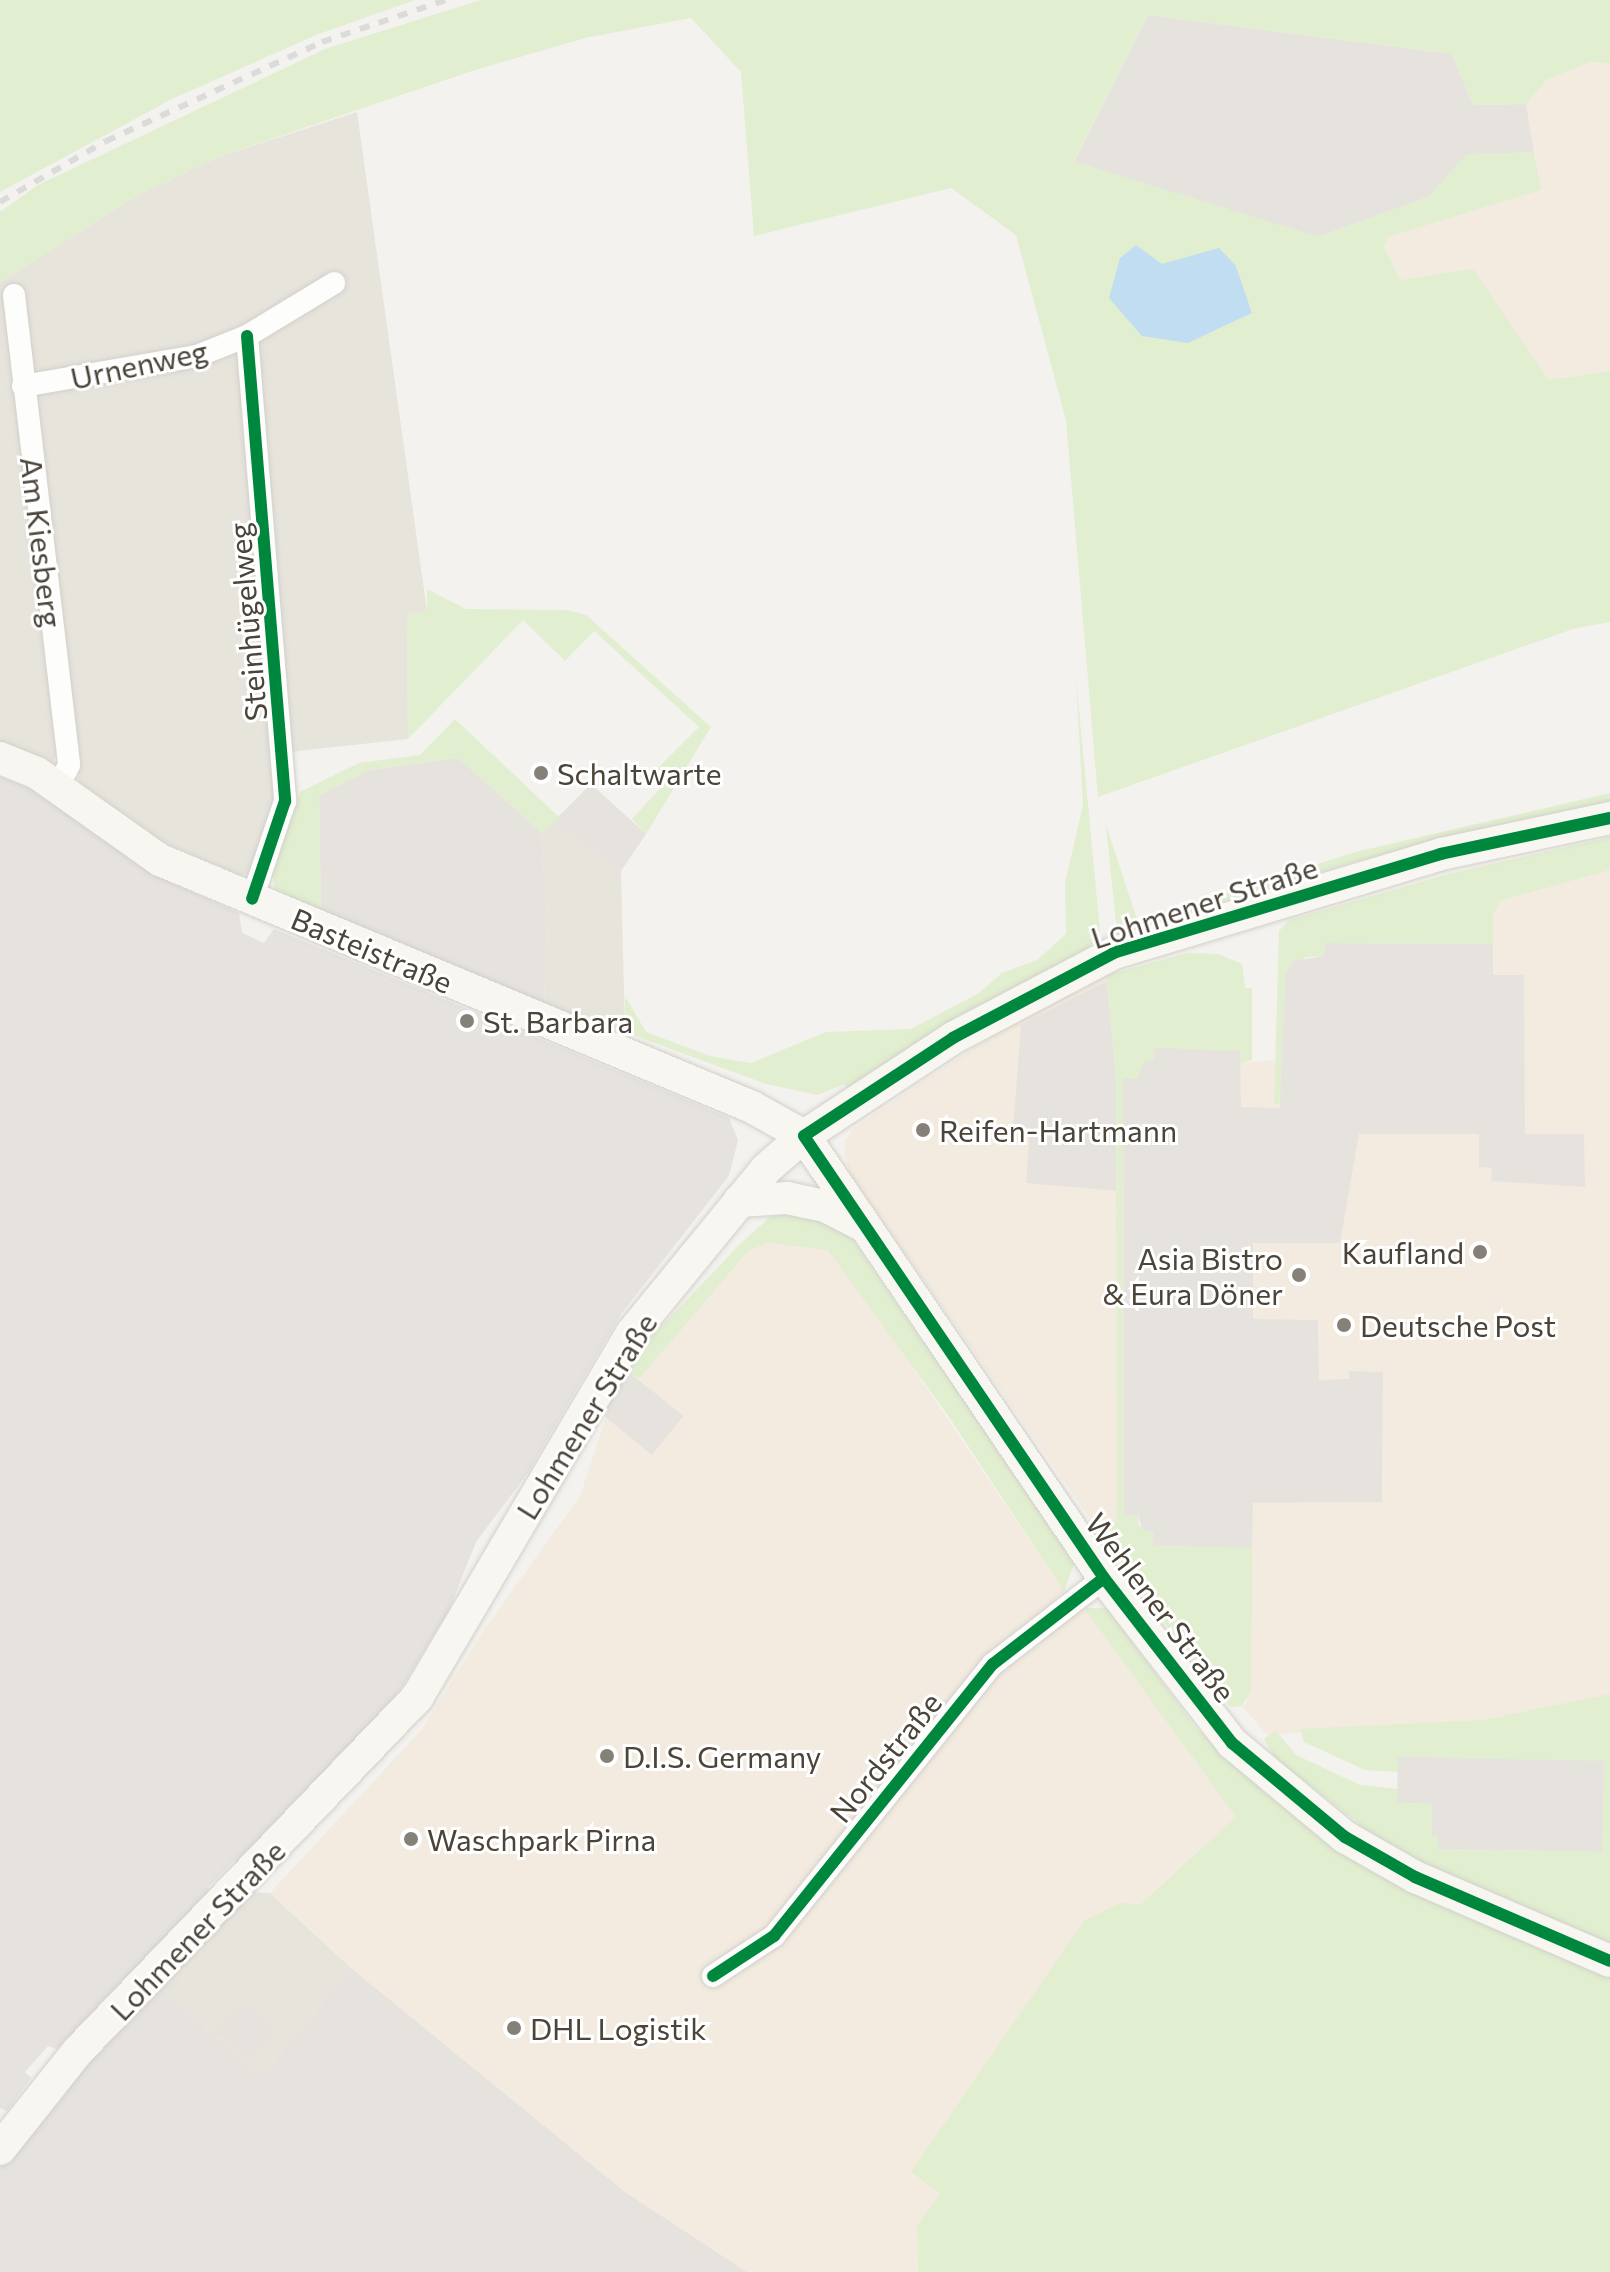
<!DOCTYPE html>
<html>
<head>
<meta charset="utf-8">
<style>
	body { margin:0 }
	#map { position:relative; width:1610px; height:2272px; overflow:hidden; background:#f4f2ee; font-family:Commissioner,sans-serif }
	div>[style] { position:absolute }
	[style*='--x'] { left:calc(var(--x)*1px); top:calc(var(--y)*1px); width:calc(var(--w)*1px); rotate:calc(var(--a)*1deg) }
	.residential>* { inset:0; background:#e7e4dc }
	.commercial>* { inset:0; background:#f3ebdf }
	.industrial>* { inset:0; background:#e6e2de }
	.green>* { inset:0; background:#e1eecf }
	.parking>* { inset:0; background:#e6e3df; transform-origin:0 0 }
	.water>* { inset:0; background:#c0ddf1 }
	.roads { filter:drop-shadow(0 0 2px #d2d0cb) drop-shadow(0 0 2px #d2d0cb) }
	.street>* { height:22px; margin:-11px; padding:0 11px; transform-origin:11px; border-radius:11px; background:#fdfdfc }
	.secondary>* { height:32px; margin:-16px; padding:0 16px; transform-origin:16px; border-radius:16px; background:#f7f6f1 }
	.rail>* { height:6px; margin-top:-3px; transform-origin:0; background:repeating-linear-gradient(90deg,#dbdbda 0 10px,transparent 0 20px) }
	.cycleway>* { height:12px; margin:-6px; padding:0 6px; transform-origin:6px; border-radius:6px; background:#00873e }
	.dots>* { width:22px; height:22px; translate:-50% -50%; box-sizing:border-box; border:4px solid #fff; border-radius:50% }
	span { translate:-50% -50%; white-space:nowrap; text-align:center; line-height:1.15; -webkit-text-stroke:6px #fff; paint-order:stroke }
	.street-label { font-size:30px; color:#4b4439 }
	.poi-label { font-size:30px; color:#4b4439 }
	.left { translate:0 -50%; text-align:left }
	.right { translate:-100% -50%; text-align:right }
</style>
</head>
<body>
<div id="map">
	<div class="residential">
		<div style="clip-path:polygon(357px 112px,427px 611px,407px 614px,408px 739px,289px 752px,255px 873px,240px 875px,150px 837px,79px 784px,76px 752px,57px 751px,52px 767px,0 748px,0 282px,138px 195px,219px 157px)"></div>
		<div style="clip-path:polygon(550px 825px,578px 838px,621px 871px,625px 1032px,544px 1007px,547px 918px,541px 832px)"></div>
		<div style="clip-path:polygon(251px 1892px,270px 1893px,351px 1968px,267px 2070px,255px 2073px,158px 1984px)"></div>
	</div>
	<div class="commercial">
		<div style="clip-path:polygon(1591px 62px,1610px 63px,1610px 371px,1549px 380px,1473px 269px,1400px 280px,1384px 246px,1388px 237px,1541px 190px,1526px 104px,1547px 79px)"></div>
		<div style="clip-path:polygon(1610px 870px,1610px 1694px,1483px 1720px,1267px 1735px,1242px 1706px,1247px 1702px,1137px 1079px,1240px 1051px,1240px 1063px,1276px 1060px,1274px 1103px,1493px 943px,1493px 916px,1500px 901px)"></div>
		<div style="clip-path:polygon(1107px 975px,1116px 1079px,1117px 1521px,1101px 1534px,850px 1174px,845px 1157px,845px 1141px,853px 1129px,904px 1094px,1015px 1021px)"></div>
		<div style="clip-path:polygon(768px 1243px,828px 1250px,842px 1263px,1064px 1591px,1046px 1609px,1072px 1613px,1084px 1608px,1236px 1817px,1141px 1904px,1120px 1903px,912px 2173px,940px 2194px,917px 2226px,918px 2272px,747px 2272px,625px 2192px,351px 1968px,270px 1893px,422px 1729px,486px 1627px,580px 1496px,606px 1417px,651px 1453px,682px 1417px,639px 1379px,747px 1251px)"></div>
	</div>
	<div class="industrial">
		<div style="clip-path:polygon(1148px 15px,1452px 54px,1473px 105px,1526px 104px,1534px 152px,1467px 155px,1428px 197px,1318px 237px,1074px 162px)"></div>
		<div style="clip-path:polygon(458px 758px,541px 832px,547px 918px,544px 1007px,321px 913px,319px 795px,369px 770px)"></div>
		<div style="clip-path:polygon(0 776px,33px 790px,152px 874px,239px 913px,242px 933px,264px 943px,274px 929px,687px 1100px,729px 1118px,738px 1140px,729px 1176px,621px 1314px,527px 1474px,476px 1542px,449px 1610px,404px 1684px,375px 1723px,238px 1863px,234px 1861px,208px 1887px,211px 1893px,134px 1973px,57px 2049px,48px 2046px,25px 2072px,31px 2078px,7px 2111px,0 2108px)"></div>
		<div style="clip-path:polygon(591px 784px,646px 834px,621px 871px,578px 838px,550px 825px)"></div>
		<div style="clip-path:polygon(351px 1968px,625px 2192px,747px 2272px,0 2272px,0 2167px,60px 2083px,158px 1984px,255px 2073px,267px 2070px)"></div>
	</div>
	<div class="green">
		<div style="clip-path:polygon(0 0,415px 0,316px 35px,172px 99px,0 192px)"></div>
		<div style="clip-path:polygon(evenodd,481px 0,1610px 0,1610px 63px,1591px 62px,1547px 79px,1526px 104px,1473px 105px,1452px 54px,1148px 15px,1074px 161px,1318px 237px,1428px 197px,1467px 154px,1534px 152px,1541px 190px,1388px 237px,1384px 246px,1400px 280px,1473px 269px,1549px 380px,1610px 371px,1610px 622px,1573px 629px,1098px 797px,1066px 420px,1016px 235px,951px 188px,754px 236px,741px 72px,691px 18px,585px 38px,475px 70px,219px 157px,138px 195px,0 282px,0 212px,38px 185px,325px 49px,481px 0,1135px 245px,1162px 264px,1236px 266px,1252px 313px,1188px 343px,1135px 245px)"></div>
		<div style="clip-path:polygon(427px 589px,466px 609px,567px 610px,586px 615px,711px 727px,646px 834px,632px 819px,666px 782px,655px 771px,699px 727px,594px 631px,565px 661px,523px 620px,408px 739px,407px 614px,427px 611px)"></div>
		<div style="clip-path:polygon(1076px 678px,1100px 931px,1085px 955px,957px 1017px,849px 1089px,844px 1084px,818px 1095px,766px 1084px,625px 1032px,625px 996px,646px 1032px,710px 1056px,751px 1063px,826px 1032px,911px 1029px,979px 993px,1002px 973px,1037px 960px,1066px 934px,1065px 883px,1083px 805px)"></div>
		<div style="clip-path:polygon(455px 719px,560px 818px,541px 832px,458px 758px,369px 770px,319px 795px,321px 913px,274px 893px,274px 878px,268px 876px,300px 792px,359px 763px,420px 755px)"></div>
		<div style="clip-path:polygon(1610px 793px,1610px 807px,1359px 861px,1221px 901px,1128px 937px,1117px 933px,1106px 825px,1138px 922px,1355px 852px)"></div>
		<div style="clip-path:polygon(1610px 837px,1610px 870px,1500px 901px,1493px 916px,1493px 944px,1326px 943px,1325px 956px,1306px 957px,1285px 975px,1281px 1103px,1274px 1104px,1279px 931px,1289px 920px,1449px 874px)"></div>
		<div style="clip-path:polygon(1187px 953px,1218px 954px,1242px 964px,1245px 988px,1252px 988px,1252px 1060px,1240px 1063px,1240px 1051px,1154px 1049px,1154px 1059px,1138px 1079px,1123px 1079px,1124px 1515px,1138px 1515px,1139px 1526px,1154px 1533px,1154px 1546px,1252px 1548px,1251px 1690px,1242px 1706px,1231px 1707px,1190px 1658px,1101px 1534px,1117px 1521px,1116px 1079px,1107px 975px)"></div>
		<div style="clip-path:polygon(787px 1213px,836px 1223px,853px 1240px,1075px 1561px,1064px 1591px,947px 1414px,828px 1250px,768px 1243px,748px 1251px,639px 1379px,629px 1372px,656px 1332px,741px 1243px,770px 1217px)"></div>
		<div style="clip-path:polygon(1084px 1608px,1107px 1608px,1196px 1728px,1264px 1792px,1363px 1860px,1610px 1970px,1610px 2272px,918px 2272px,917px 2226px,940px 2194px,911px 2172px,1084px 1921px,1120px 1903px,1141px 1904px,1236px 1817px)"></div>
		<div style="clip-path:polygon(1610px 1694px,1610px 1952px,1419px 1868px,1358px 1831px,1358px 1823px,1275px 1758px,1264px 1739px,1276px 1731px,1296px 1755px,1360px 1785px,1397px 1789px,1398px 1803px,1432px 1804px,1432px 1835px,1438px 1836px,1438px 1849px,1602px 1852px,1399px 1757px,1398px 1772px,1365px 1770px,1304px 1742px,1300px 1729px,1483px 1720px)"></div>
	</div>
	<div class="parking">
		<div style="clip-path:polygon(1325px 943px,1493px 944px,1493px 975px,1524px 975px,1525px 1134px,1584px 1134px,1585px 1187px,1491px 1181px,1492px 1168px,1479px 1167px,1479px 1134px,1359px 1134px,1340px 1243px,1253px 1243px,1253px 1319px,1318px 1320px,1319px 1380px,1349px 1379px,1349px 1371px,1383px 1372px,1382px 1502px,1253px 1503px,1252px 1548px,1153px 1546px,1154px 1533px,1142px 1529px,1138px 1515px,1124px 1515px,1123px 1078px,1137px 1079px,1144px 1062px,1154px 1059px,1154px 1048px,1240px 1051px,1241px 1107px,1280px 1108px,1285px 975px,1293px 961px,1324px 956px)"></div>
		<div style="clip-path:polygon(1107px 981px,1116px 1079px,1116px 1191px,1026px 1183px,1030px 1129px,1013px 1128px,1021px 1025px)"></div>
		<div style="clip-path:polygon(490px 1032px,491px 1044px,519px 1049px,524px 1037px,554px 1049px,535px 1095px,564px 1106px,532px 1188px,490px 1191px,478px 1078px,312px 1094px,309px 1063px,455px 1048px,455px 1035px)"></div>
		<div style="clip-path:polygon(437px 1085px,445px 1162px,387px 1167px,383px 1129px,316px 1135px,313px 1097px)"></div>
		<div style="left:629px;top:1372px;width:70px;height:50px;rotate:39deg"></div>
		<div style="clip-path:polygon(471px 1438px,533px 1456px,497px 1507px,448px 1510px,448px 1519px,477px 1531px,447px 1604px,420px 1590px,430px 1464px,452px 1463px)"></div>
		<div style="left:408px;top:1610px;width:30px;height:14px;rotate:34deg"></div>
		<div style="clip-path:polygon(1398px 1757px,1604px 1761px,1602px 1852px,1438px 1849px,1438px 1836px,1432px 1836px,1432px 1804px,1397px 1803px)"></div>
		<div style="left:242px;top:2003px;width:45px;height:39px;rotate:42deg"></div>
	</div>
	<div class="water">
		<div style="clip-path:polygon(1136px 245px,1162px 264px,1219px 248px,1236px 266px,1252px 313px,1188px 343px,1142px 336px,1109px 298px,1120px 258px)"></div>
	</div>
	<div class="roads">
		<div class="street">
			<div style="--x:14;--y:295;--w:473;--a:83.3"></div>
			<div style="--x:69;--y:765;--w:25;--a:117"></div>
			<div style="--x:247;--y:336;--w:467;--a:85.3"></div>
			<div style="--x:285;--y:801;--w:103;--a:108.6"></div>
			<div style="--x:23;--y:386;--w:177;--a:-9.8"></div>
			<div style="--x:197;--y:356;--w:54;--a:-21.8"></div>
			<div style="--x:247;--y:336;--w:102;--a:-31.3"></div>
			<div style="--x:713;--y:1976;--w:73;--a:-33.3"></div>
			<div style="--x:774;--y:1936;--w:349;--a:-51.2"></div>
			<div style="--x:993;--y:1664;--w:140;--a:-37.8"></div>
		</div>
		<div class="secondary">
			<div style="--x:0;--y:758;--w:40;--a:22"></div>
			<div style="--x:37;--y:773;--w:151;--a:35.3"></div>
			<div style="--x:160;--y:860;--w:641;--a:22.65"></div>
			<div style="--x:752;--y:1107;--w:60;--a:29.1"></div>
			<div style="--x:804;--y:1136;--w:534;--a:55.83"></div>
			<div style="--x:1104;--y:1578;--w:209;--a:52.2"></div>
			<div style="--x:1232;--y:1743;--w:147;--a:39.8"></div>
			<div style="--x:1345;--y:1837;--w:81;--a:29.7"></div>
			<div style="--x:1415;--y:1877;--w:212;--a:23.3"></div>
			<div style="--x:739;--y:1201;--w:48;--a:-3.6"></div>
			<div style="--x:787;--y:1198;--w:39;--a:12"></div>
			<div style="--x:825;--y:1206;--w:39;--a:27"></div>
			<div style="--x:0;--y:2149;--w:125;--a:-51.5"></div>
			<div style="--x:78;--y:2051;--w:492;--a:-46.2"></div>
			<div style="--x:418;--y:1696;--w:421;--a:-59.5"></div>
			<div style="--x:632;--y:1333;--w:212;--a:-50.7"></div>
			<div style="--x:766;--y:1169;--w:50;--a:-41"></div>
			<div style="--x:804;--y:1136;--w:178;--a:-33.3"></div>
			<div style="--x:953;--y:1038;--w:182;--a:-27.8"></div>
			<div style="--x:1114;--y:953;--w:342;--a:-16.8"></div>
			<div style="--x:1441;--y:854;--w:173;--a:-12"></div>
		</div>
	</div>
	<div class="rail">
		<div style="--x:0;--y:202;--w:122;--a:-29.9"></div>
		<div style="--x:106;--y:141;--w:238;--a:-24.6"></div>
		<div style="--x:322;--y:42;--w:131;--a:-18.7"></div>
	</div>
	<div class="cycleway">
		<div style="--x:247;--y:336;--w:467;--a:85.3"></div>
		<div style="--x:285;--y:801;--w:103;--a:108.6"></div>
		<div style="--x:1610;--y:818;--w:173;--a:168"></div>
		<div style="--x:1441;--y:854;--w:342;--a:163.2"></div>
		<div style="--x:1114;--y:953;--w:182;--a:152.2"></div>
		<div style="--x:953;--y:1038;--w:178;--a:146.7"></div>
		<div style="--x:804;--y:1136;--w:534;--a:55.83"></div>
		<div style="--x:1104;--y:1578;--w:209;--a:52.2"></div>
		<div style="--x:1232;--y:1743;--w:147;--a:39.8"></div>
		<div style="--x:1345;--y:1837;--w:81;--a:29.7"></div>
		<div style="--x:1415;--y:1877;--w:212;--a:23.3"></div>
		<div style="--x:713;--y:1976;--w:73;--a:-33.3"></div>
		<div style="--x:774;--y:1936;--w:349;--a:-51.2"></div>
		<div style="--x:993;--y:1664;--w:140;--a:-37.8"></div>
	</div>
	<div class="dots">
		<div style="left:541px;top:773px;background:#868178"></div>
		<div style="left:467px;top:1021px;background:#868178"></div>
		<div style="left:923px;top:1130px;background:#868178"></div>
		<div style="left:1480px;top:1252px;background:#868178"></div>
		<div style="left:1299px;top:1275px;background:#868178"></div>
		<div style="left:1344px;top:1325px;background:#868178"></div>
		<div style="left:607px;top:1756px;background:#868178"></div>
		<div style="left:411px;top:1839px;background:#868178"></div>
		<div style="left:514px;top:2028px;background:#868178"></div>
	</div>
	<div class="street-label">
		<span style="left:139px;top:364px;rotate:-12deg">Urnenweg</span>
		<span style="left:42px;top:542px;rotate:83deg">Am Kiesberg</span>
		<span style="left:247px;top:622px;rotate:-95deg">Steinhügelweg</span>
		<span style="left:1204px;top:902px;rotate:-18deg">Lohmener Straße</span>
		<span style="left:372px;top:950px;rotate:23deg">Basteistraße</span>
		<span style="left:586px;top:1416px;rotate:-58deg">Lohmener Straße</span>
		<span style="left:1161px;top:1607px;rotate:53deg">Wehlener Straße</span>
		<span style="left:885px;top:1757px;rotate:-51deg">Nordstraße</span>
		<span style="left:197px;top:1930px;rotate:-46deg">Lohmener Straße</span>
	</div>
	<div class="poi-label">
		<span class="left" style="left:557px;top:773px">Schaltwarte</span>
		<span class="left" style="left:483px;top:1021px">St. Barbara</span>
		<span class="left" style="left:939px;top:1130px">Reifen-Hartmann</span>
		<span class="right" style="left:1464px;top:1252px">Kaufland</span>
		<span class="right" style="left:1283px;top:1275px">Asia Bistro<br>&amp; Eura Döner</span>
		<span class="left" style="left:1360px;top:1325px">Deutsche Post</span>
		<span class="left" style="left:623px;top:1756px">D.I.S. Germany</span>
		<span class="left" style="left:427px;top:1839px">Waschpark Pirna</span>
		<span class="left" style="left:530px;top:2028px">DHL Logistik</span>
	</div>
</div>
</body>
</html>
